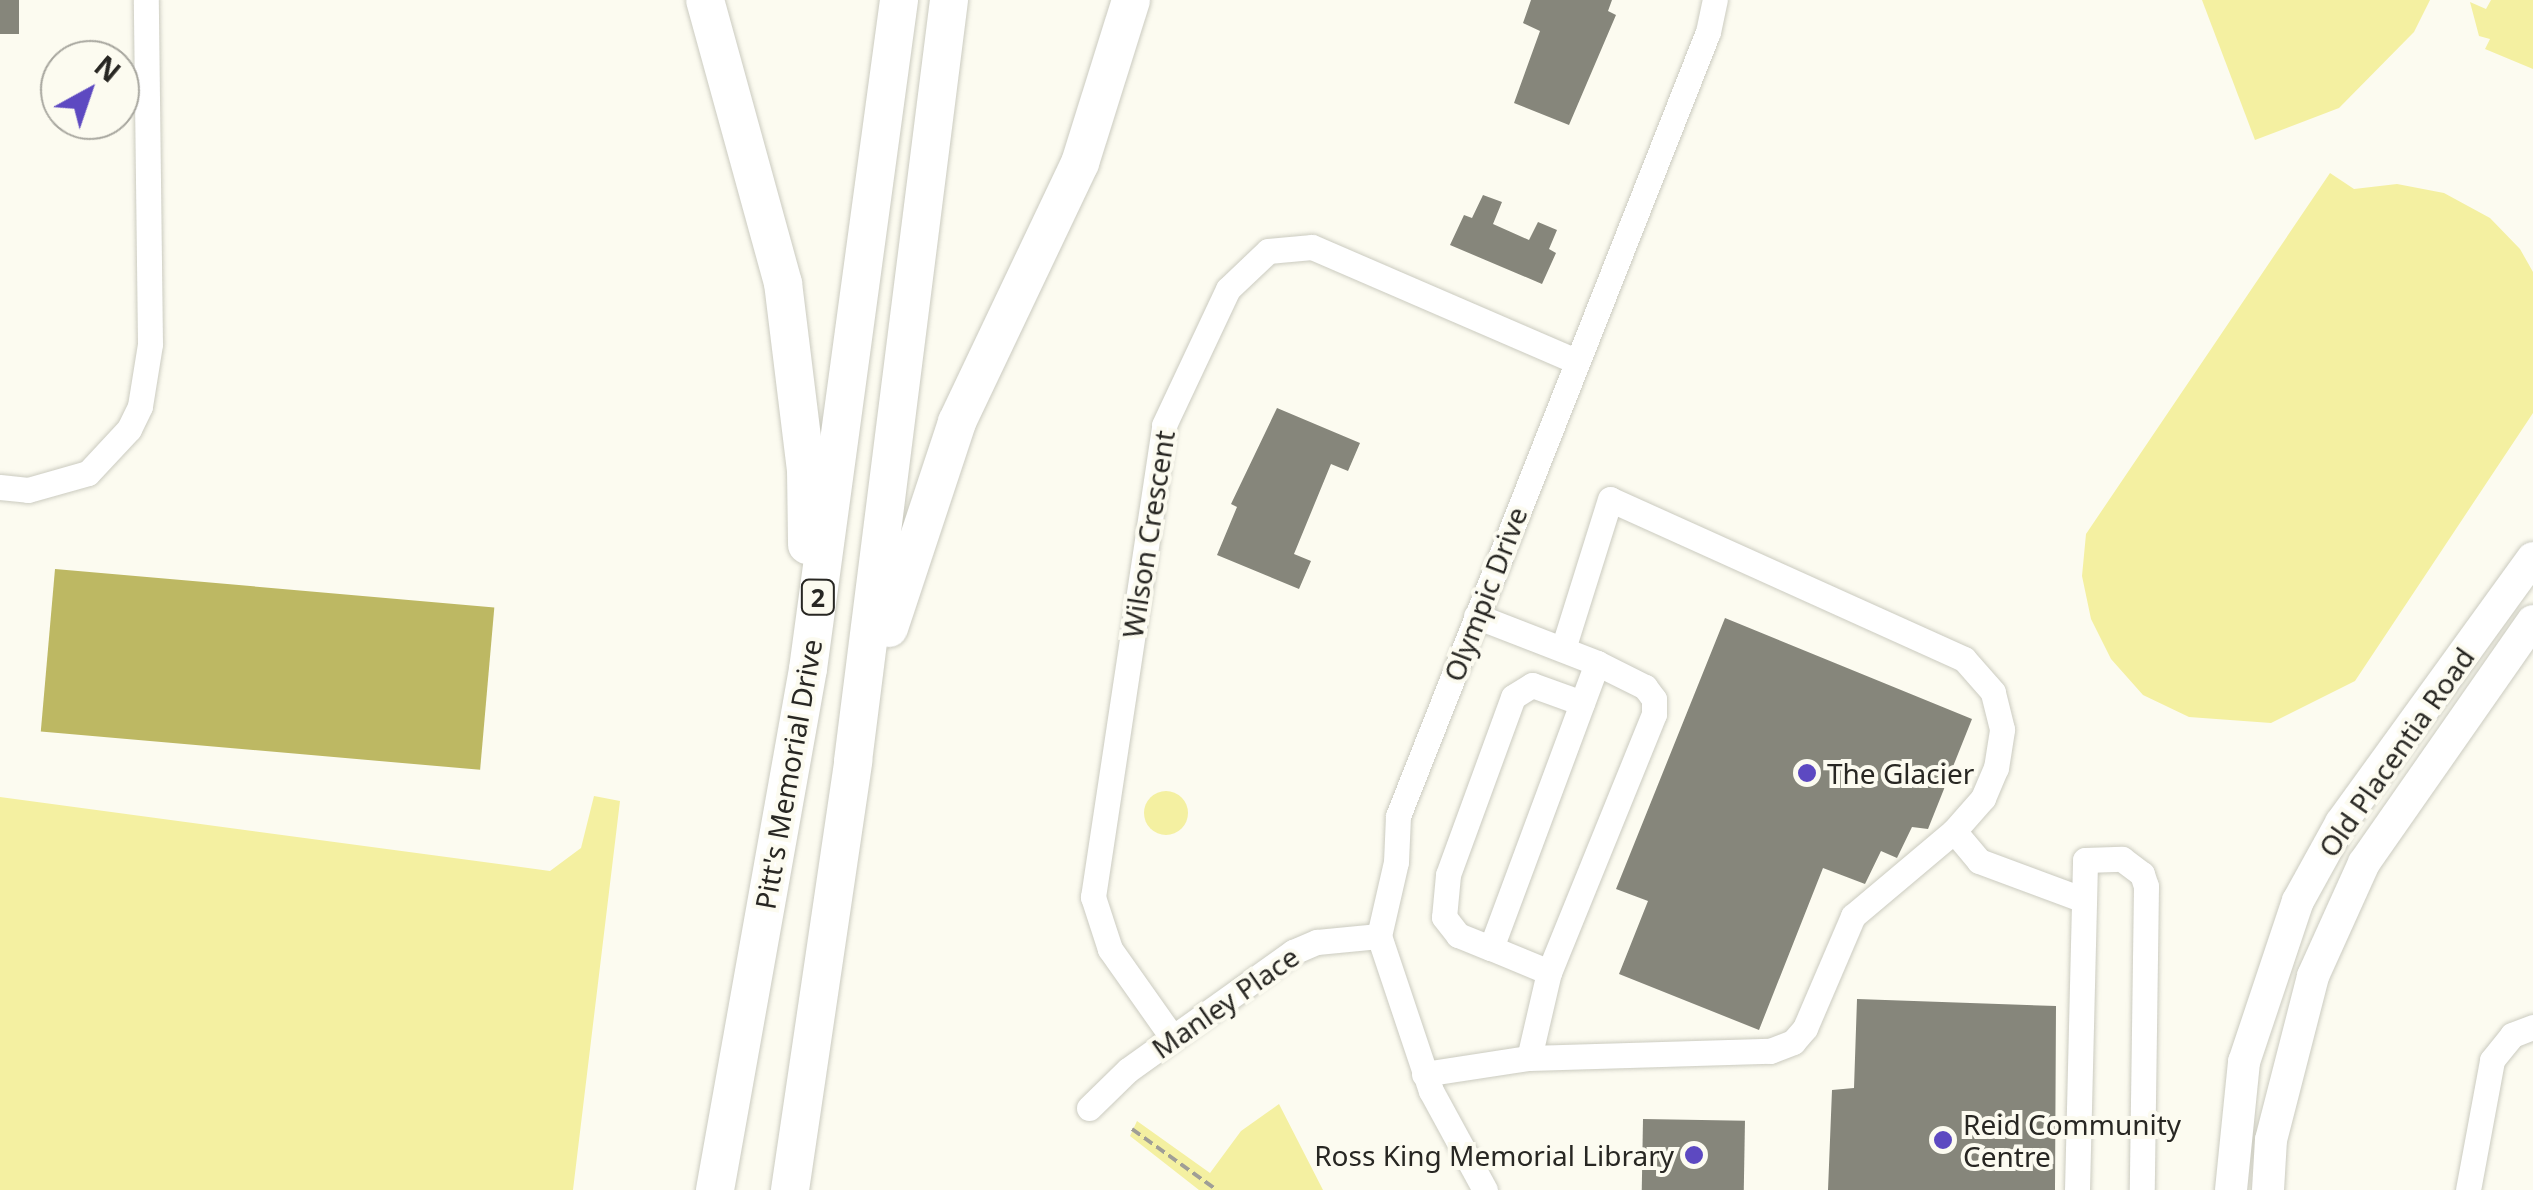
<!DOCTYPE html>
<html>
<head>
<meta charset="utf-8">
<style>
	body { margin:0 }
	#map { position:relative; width:2533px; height:1190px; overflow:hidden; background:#fcfbf0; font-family:"Noto Sans",sans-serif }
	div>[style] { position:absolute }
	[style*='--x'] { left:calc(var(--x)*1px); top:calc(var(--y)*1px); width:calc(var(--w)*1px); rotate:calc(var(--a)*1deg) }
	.green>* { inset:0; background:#f4f0a1 }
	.round { border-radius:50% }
	.water>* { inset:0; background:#bdb863; transform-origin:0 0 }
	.building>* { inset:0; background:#86867b; transform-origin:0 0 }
	.path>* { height:4px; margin-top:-2px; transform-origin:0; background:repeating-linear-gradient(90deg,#9f9e96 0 10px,transparent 0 15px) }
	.roads { filter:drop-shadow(0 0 2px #cbcbc0) drop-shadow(0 0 2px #cbcbc0) }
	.minor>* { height:25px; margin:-12.5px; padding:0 12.5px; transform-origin:12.5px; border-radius:12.5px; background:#fff }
	.major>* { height:32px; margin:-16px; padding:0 16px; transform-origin:16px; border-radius:16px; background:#fff }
	.highway>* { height:38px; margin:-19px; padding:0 19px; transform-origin:19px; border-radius:19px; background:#fff }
	.dots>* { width:28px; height:28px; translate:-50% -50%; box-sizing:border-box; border:5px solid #fcfbf0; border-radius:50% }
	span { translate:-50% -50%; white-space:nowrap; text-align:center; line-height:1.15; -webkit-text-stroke:8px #fcfbf0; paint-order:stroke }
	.shield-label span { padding:2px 8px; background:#fcfbf0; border:2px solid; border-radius:8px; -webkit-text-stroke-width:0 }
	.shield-label { font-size:25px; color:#282723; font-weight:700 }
	.street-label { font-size:28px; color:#282723 }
	.poi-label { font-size:28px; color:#282723 }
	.left { translate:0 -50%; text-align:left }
	.right { translate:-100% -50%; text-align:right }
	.north { position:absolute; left:40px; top:40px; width:100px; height:100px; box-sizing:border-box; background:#fcfbf0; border:2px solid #a7a69e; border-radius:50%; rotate:40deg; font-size:28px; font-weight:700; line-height:40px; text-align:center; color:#282723 }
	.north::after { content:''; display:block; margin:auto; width:35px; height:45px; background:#5d49c1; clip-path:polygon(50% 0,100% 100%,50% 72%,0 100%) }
</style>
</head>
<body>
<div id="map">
	<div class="green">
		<div style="clip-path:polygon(2202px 0,2430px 0,2414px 32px,2339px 108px,2255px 140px)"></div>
		<div style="clip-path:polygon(2491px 0,2533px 0,2533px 69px,2485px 49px,2490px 39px,2479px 36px,2470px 2px,2486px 9px)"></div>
		<div style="clip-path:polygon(2330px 173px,2354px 189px,2397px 184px,2444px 193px,2490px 218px,2520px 249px,2533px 272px,2533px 413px,2355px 681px,2271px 723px,2189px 717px,2143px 695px,2111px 659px,2091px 619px,2082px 576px,2086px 534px)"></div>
		<div class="round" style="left:1144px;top:791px;width:44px;height:44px"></div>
		<div style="clip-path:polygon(594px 796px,620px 801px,573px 1190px,0 1190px,0 797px,550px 871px,581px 848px)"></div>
		<div style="clip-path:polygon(1279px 1104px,1323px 1190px,1199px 1190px,1130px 1136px,1137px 1121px,1210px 1173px,1241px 1131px)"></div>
	</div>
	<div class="water">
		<div style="left:55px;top:569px;width:441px;height:163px;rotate:5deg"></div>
	</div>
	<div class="building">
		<div style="left:0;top:0;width:19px;height:34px"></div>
		<div style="clip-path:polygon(1531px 0,1612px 0,1608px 11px,1616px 15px,1569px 125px,1514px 103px,1540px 31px,1523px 23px)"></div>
		<div style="clip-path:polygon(1483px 195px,1502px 202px,1493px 224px,1529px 240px,1538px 222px,1557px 230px,1549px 249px,1556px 253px,1542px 284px,1450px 245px,1464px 215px,1472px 218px)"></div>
		<div style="clip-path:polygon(1277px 408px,1360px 443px,1348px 471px,1331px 464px,1294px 554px,1311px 561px,1299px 589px,1217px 555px,1237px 507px,1231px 504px)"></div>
		<div style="clip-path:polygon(1725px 618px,1972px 719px,1928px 829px,1912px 827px,1897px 858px,1881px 851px,1865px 884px,1823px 868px,1759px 1030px,1619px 974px,1648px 901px,1616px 889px)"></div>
		<div style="clip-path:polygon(1857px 999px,2056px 1006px,2055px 1190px,1828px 1190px,1832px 1090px,1854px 1088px)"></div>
		<div style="left:1643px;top:1119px;width:102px;height:71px;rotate:1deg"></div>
	</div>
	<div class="path">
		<div style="--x:1132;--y:1129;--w:105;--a:35.7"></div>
	</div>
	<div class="roads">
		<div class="minor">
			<div style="--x:0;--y:487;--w:28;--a:6"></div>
			<div style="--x:28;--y:490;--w:62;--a:-15.8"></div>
			<div style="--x:88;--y:473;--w:60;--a:-47"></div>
			<div style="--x:129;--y:429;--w:25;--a:-64"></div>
			<div style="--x:140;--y:406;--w:63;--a:-80.8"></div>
			<div style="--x:150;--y:344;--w:344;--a:-90.7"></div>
			<div style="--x:1476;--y:616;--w:130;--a:21.2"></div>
			<div style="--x:1597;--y:663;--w:54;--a:26.6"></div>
			<div style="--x:1645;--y:687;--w:15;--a:53"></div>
			<div style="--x:1654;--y:699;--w:15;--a:90"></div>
			<div style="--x:1654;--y:714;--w:279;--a:112.1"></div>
			<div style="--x:1549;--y:972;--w:88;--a:103.1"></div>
			<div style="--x:1582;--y:703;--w:53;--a:-160.2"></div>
			<div style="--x:1532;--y:685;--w:22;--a:148"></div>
			<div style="--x:1513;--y:697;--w:189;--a:110.1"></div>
			<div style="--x:1448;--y:875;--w:42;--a:95.4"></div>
			<div style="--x:1444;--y:917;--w:23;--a:52"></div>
			<div style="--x:1458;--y:935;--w:35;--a:22"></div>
			<div style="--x:1491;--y:948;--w:304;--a:-69.6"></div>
			<div style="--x:1954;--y:831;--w:39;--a:50"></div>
			<div style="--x:1979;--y:861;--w:112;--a:20.4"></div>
			<div style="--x:1491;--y:948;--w:63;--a:22.5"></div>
			<div style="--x:1172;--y:1037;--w:108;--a:-125.2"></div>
			<div style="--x:1110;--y:949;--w:55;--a:-108.1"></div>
			<div style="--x:1093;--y:897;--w:477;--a:-81.4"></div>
			<div style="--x:1164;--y:425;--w:150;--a:-64.8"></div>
			<div style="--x:1228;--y:289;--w:55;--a:-43.5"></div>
			<div style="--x:1268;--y:251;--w:44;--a:-5.2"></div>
			<div style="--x:1312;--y:247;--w:288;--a:23.4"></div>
			<div style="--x:1424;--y:1074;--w:106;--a:-8.7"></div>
			<div style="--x:1529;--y:1058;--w:241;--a:-1.7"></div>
			<div style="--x:1770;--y:1051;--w:25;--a:-21"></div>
			<div style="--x:1793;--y:1042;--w:18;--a:-49"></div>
			<div style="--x:1805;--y:1028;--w:122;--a:-66.8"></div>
			<div style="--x:1853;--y:916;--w:132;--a:-40.1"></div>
			<div style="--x:1954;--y:831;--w:44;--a:-48.7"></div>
			<div style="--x:1983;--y:798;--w:33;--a:-67"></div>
			<div style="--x:1996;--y:768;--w:39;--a:-81"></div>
			<div style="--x:2002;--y:729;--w:38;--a:-104"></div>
			<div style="--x:1993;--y:692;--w:44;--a:-131.3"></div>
			<div style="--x:1964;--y:659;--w:388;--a:-155.7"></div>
			<div style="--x:1610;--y:499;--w:157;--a:107.4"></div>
			<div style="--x:1089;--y:1108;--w:54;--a:-44.3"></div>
			<div style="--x:1128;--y:1070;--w:203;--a:-35.6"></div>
			<div style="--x:1293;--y:952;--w:26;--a:-23"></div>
			<div style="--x:1317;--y:942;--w:62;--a:-5.5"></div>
			<div style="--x:1485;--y:1190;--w:113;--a:-118.6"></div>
			<div style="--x:1431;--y:1091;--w:163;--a:-108.5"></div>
			<div style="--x:1379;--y:936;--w:76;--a:-77.1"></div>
			<div style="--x:1396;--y:862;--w:46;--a:-87.5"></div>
			<div style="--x:1398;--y:816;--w:843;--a:-68.43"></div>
			<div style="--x:1708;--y:32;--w:33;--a:-78"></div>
			<div style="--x:2077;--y:1190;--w:330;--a:-88.6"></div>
			<div style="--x:2085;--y:860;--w:37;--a:-2"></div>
			<div style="--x:2122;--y:859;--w:25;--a:37"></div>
			<div style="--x:2142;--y:874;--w:13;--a:72"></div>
			<div style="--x:2146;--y:886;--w:304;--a:90.8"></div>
			<div style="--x:2468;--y:1190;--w:132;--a:-79.5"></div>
			<div style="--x:2492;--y:1060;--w:32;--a:-51"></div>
			<div style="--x:2512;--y:1035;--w:22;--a:-21"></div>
		</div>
		<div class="major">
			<div style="--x:2231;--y:1190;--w:129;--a:-84.2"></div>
			<div style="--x:2244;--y:1062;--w:170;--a:-71.5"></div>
			<div style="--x:2298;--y:901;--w:89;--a:-61.1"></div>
			<div style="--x:2341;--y:823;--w:327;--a:-54.1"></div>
			<div style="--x:2268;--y:1190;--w:50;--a:-86.6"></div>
			<div style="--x:2271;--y:1140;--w:169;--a:-75.6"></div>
			<div style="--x:2313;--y:976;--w:124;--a:-65.7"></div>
			<div style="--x:2364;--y:863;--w:295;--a:-55.1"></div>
		</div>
		<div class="highway">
			<div style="--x:705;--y:0;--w:294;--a:74.6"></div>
			<div style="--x:783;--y:283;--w:188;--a:83"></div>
			<div style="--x:806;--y:470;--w:75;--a:89.2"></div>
			<div style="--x:889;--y:628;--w:217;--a:-71.7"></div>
			<div style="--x:957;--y:422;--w:287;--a:-64.6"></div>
			<div style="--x:1080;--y:163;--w:171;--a:-72.6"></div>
			<div style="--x:715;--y:1190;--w:529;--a:-79.88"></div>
			<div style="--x:808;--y:669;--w:675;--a:-82.25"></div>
			<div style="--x:790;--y:1190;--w:434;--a:-81.6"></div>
			<div style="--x:853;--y:761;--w:767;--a:-82.81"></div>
		</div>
	</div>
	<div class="dots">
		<div style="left:1807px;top:773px;background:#5d49c1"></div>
		<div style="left:1943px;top:1140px;background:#5d49c1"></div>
		<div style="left:1694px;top:1155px;background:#5d49c1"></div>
	</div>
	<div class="shield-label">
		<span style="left:818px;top:597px">2</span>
	</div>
	<div class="street-label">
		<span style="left:1148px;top:534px;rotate:-81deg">Wilson Crescent</span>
		<span style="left:1485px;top:594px;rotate:-69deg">Olympic Drive</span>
		<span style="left:2396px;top:752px;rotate:-55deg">Old Placentia Road</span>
		<span style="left:788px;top:774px;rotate:-80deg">Pitt's Memorial Drive</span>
		<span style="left:1225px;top:1002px;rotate:-35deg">Manley Place</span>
	</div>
	<div class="poi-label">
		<span class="left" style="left:1827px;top:773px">The Glacier</span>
		<span class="left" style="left:1963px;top:1140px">Reid Community<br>Centre</span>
		<span class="right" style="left:1674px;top:1155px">Ross King Memorial Library</span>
	</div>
	<div class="north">N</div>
</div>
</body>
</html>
